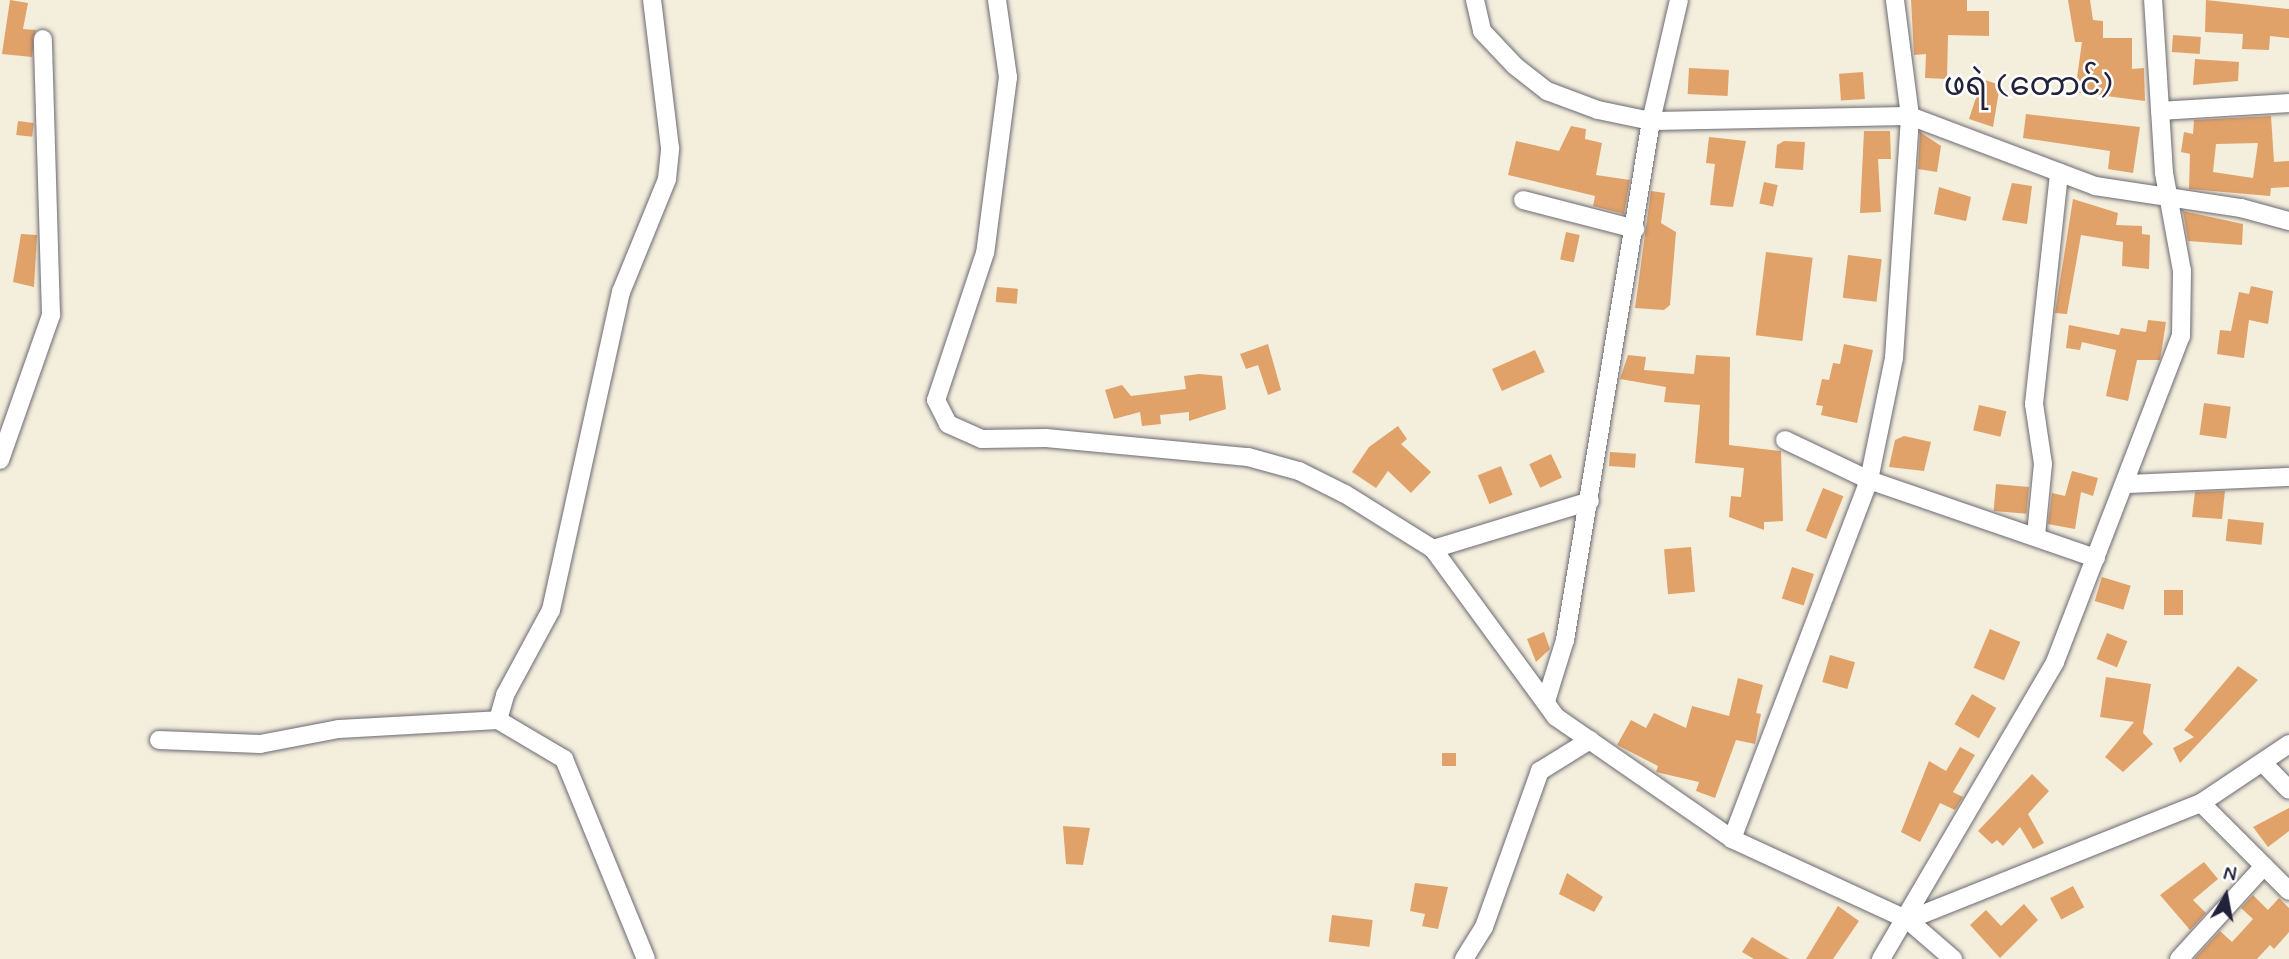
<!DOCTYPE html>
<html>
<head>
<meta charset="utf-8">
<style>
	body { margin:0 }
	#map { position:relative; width:2289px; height:959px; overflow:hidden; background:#f4eedc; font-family:Mynerve,"Noto Sans Myanmar",sans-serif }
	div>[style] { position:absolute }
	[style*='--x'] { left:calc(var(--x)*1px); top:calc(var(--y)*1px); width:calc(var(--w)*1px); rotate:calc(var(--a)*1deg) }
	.building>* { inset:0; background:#e0a269; transform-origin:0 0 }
	.roads { filter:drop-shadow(0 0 2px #6c6973) drop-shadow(0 0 2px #6c6973) }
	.minor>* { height:18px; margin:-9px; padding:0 9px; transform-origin:9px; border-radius:9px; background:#fff }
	span { translate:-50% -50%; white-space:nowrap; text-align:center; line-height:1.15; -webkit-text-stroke:5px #fff; paint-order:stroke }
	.quarter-label { font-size:32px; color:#22223b }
	.north { position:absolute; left:2191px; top:861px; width:70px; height:70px; -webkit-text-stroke:5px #fff; paint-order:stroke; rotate:10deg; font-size:19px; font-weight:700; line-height:28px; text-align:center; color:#22223b }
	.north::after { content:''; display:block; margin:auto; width:24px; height:32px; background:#22223b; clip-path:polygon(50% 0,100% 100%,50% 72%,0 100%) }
</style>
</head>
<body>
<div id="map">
	<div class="building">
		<div style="clip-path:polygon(10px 0,28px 3px,23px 29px,36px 30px,32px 57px,2px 54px)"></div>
		<div style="clip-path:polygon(1911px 0,1967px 0,1967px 11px,1989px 11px,1989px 36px,1948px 35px,1947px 79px,1925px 78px,1926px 54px,1914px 55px)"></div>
		<div style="clip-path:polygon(2068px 0,2090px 0,2093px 20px,2103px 21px,2103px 38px,2132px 38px,2132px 69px,2144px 68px,2145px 101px,2075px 92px,2082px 42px,2075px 42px)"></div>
		<div style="clip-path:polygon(2206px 0,2289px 9px,2289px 38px,2270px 36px,2269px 50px,2242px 49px,2243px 34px,2205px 32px)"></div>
		<div style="left:2173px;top:35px;width:28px;height:17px;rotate:4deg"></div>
		<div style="clip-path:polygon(2195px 59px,2239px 62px,2238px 81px,2193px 85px)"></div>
		<div style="left:1689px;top:68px;width:40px;height:26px;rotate:3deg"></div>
		<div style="left:1863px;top:72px;width:27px;height:24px;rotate:86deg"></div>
		<div style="clip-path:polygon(1982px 79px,2000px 85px,1993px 127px,1969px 119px)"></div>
		<div style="clip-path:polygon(2026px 114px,2140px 127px,2133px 173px,2108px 169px,2110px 151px,2023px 138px)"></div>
		<div style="clip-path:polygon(evenodd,2271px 116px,2274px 162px,2289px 161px,2289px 187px,2271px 188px,2270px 196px,2189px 189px,2190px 154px,2181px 152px,2184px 132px,2193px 134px,2194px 120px,2271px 116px,2258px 143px,2253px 178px,2213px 172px,2216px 144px,2258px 143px)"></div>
		<div style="left:18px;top:121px;width:16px;height:14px;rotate:7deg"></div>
		<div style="clip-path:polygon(1571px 126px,1586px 129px,1585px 139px,1602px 143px,1596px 175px,1630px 180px,1624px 214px,1593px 206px,1595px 196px,1508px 175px,1516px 141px,1559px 151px)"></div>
		<div style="clip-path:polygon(1864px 131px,1890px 131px,1891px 159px,1878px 159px,1881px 212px,1860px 213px)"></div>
		<div style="clip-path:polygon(1920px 132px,1941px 146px,1937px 172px,1918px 169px)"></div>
		<div style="clip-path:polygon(1709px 137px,1746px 141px,1733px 207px,1710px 205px,1715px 164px,1706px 163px)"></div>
		<div style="clip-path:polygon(1784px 141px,1805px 142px,1803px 170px,1775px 168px,1777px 145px)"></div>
		<div style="left:1764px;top:182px;width:14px;height:22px;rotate:12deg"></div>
		<div style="clip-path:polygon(2012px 183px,2032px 186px,2027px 224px,2002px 220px)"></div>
		<div style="clip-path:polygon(1939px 187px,1971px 197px,1966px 221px,1934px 214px)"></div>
		<div style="clip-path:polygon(1651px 191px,1665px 193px,1661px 223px,1676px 232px,1670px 305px,1664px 310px,1635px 308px)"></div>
		<div style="clip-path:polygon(2073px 199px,2118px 213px,2116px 225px,2142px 226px,2142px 234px,2150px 235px,2149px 269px,2122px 266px,2123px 242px,2081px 235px,2067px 314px,2055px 313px)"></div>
		<div style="clip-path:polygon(2183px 211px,2243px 224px,2242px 245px,2188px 241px)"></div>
		<div style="left:1566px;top:232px;width:14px;height:28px;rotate:12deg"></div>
		<div style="clip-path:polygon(21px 234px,37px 235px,34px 287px,13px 282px)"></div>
		<div style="left:1766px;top:252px;width:47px;height:84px;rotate:7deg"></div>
		<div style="left:1848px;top:255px;width:34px;height:43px;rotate:7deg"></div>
		<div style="clip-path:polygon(2251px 286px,2273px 291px,2268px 324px,2249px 320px,2244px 358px,2217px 354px,2220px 330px,2231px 331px,2239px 292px,2249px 294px)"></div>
		<div style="left:997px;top:287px;width:21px;height:15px;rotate:5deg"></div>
		<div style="clip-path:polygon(2148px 320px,2166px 322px,2160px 360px,2137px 360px,2128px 401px,2106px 396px,2116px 350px,2082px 342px,2080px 350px,2066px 348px,2069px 325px,2119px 335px,2121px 328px,2146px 332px)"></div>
		<div style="clip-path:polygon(1268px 344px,1281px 390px,1268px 395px,1258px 365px,1246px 369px,1240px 354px)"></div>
		<div style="clip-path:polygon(1844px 344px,1873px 350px,1857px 423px,1821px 415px,1823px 406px,1816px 405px,1822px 379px,1829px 380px,1833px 363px,1840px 364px)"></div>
		<div style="left:1535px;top:350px;width:24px;height:47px;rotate:66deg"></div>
		<div style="clip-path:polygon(1628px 355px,1646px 357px,1644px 370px,1694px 374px,1696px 355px,1730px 357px,1729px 445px,1781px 451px,1783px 521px,1764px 522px,1764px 530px,1729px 517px,1731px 496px,1741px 497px,1744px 468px,1695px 463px,1700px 405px,1664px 402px,1666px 387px,1620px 379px)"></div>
		<div style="clip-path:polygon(1199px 374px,1222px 376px,1226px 409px,1189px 421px,1189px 412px,1160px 415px,1161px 424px,1142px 426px,1140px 412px,1114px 419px,1105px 390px,1122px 385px,1131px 396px,1186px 389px,1184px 376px)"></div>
		<div style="left:2204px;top:403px;width:27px;height:32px;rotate:8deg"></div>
		<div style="left:1979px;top:405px;width:28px;height:26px;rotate:13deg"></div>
		<div style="clip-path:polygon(1398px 426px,1407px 439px,1401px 444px,1431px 472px,1411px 493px,1388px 471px,1376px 488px,1352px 472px,1369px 447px)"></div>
		<div style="clip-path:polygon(1904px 436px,1931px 442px,1924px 471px,1889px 467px,1895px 440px)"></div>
		<div style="left:1610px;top:452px;width:26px;height:14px;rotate:4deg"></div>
		<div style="left:1551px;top:454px;width:26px;height:24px;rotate:65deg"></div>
		<div style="left:1501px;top:466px;width:31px;height:25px;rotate:68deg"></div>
		<div style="clip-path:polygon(2072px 471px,2098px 478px,2093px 496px,2081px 492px,2075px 529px,2048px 524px,2052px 493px,2065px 496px)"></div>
		<div style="left:1996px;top:484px;width:33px;height:27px;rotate:5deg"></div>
		<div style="left:1823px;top:488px;width:22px;height:46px;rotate:22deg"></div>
		<div style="clip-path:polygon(2225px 491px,2222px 519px,2192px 517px,2195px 492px)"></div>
		<div style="left:2228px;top:519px;width:36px;height:22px;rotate:6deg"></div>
		<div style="left:1691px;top:547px;width:45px;height:27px;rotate:85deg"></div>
		<div style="left:1792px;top:567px;width:23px;height:33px;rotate:18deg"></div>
		<div style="left:2102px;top:577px;width:30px;height:25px;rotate:17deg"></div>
		<div style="left:2164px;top:590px;width:19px;height:25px"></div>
		<div style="left:1990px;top:629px;width:33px;height:42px;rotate:23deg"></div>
		<div style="clip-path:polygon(1544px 632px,1550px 649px,1536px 662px,1527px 639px)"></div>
		<div style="left:2107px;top:633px;width:22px;height:28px;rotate:22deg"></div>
		<div style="left:1830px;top:655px;width:26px;height:28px;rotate:16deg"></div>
		<div style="clip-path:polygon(2238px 666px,2258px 680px,2180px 763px,2173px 748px,2194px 737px,2184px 730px)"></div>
		<div style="clip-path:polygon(2106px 677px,2151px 684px,2143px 733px,2153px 744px,2123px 772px,2105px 757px,2134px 722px,2100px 717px)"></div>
		<div style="clip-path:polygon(1738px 678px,1763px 685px,1756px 713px,1761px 714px,1755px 744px,1736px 740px,1715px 798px,1696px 791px,1699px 782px,1656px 772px,1658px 766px,1617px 745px,1631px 720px,1646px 728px,1654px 713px,1686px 728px,1692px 706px,1729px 716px)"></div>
		<div style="left:1972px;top:694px;width:28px;height:35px;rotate:30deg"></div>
		<div style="clip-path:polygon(1960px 747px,1975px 755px,1953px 792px,1963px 797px,1955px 810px,1940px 803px,1920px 842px,1901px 832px,1929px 761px,1946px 771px)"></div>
		<div style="left:1442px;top:753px;width:14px;height:13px"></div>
		<div style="clip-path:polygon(2032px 774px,2049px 791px,2028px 814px,2044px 843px,2033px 849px,2020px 827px,2003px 846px,1997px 840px,1992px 844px,1978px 831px)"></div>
		<div style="clip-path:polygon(2289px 808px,2289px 831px,2268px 847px,2253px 827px)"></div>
		<div style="clip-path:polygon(1063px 826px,1090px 828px,1083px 865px,1066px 864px)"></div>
		<div style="clip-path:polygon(2204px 862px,2218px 879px,2193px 900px,2206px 913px,2190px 930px,2160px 895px)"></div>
		<div style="clip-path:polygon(1567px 873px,1603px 897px,1594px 912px,1559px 894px)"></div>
		<div style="clip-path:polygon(1415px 883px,1448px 887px,1438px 929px,1422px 926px,1425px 914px,1410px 911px)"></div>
		<div style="left:2073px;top:886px;width:24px;height:26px;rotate:62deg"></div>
		<div style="clip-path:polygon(2253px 895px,2268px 910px,2279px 898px,2289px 908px,2289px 932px,2274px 949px,2270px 945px,2257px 959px,2194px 959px,2220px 931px,2232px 942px,2253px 919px,2241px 908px)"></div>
		<div style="clip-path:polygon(2024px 904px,2038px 920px,2000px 958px,1970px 925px,1986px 910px,2001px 926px)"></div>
		<div style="clip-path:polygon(1838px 906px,1859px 921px,1833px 959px,1806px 959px)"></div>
		<div style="left:1332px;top:915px;width:41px;height:27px;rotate:7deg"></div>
		<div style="clip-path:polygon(1752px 937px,1789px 959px,1754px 959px,1742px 952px)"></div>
	</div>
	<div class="roads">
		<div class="minor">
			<div style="--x:997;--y:0;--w:78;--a:81.9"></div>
			<div style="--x:1008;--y:77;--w:177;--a:97.4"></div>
			<div style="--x:985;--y:253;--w:155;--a:108.4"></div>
			<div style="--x:936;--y:400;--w:27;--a:63"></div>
			<div style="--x:948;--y:424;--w:37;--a:24"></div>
			<div style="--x:982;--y:439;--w:64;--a:-0.9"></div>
			<div style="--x:1046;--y:438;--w:203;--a:5.4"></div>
			<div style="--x:1248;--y:457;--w:53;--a:15.4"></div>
			<div style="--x:1299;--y:471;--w:51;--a:26.6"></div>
			<div style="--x:1345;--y:494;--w:104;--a:32"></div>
			<div style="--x:1433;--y:549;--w:208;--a:53.8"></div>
			<div style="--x:1556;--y:717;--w:214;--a:34.7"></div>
			<div style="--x:1732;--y:839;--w:194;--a:24.7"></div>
			<div style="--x:1908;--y:920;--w:60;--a:40.9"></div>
			<div style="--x:1475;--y:0;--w:32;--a:77"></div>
			<div style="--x:1482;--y:31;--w:48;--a:46.7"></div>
			<div style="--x:1515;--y:66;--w:41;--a:38"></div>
			<div style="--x:1547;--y:91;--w:54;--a:20.4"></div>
			<div style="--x:1598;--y:110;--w:54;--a:11.7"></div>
			<div style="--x:1651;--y:121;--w:259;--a:-1.1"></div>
			<div style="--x:1910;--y:116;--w:198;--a:20.7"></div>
			<div style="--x:2095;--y:186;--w:148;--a:8.6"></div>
			<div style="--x:2241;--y:208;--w:50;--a:15.2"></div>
			<div style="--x:2160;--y:111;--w:129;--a:-3.5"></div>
			<div style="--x:1523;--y:200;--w:116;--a:14.5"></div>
			<div style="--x:1785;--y:440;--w:93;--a:25.5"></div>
			<div style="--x:1869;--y:480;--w:240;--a:19"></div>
			<div style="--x:0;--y:460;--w:154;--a:-70.6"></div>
			<div style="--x:51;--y:315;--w:276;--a:-91.7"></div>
			<div style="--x:2126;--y:484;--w:163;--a:-2.5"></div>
			<div style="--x:2036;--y:535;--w:71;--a:-84.4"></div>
			<div style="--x:2043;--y:464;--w:61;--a:-98.5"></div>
			<div style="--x:2034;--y:404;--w:233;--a:-83.8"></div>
			<div style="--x:1433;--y:549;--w:164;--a:-17"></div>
			<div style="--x:1546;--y:701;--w:64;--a:-72.7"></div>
			<div style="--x:1565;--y:640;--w:526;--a:-80.59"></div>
			<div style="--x:1651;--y:121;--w:124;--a:-77"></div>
			<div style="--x:498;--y:720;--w:26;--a:-74"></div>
			<div style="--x:505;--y:695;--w:97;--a:-61.6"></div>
			<div style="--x:551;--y:610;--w:326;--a:-77.6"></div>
			<div style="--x:621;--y:292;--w:122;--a:-67.8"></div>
			<div style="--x:667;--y:179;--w:31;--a:-84"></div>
			<div style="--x:670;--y:148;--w:149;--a:-96.9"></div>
			<div style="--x:159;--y:740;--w:101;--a:2.3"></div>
			<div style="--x:260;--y:744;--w:80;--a:-10.8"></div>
			<div style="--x:339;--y:729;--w:159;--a:-3.2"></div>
			<div style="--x:498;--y:720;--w:77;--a:30.6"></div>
			<div style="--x:564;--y:759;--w:216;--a:67.7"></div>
			<div style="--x:2263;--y:763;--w:37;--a:46"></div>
			<div style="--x:2201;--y:803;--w:124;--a:45"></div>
			<div style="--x:1732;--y:839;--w:384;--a:-69.1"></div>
			<div style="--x:1869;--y:480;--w:125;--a:-78.4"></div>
			<div style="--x:1894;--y:358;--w:243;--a:-86.2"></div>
			<div style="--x:1910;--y:116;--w:117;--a:-97.4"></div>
			<div style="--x:1908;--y:920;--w:315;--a:-21.8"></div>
			<div style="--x:2201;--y:803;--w:106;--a:-33.8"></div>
			<div style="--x:1464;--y:959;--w:38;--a:-58"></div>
			<div style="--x:1484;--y:927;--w:166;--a:-70.3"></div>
			<div style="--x:1540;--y:771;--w:59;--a:-31.8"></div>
			<div style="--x:1881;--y:959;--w:344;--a:-59.6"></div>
			<div style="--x:2055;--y:662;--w:350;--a:-68.9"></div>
			<div style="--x:2181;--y:336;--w:65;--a:-89.1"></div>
			<div style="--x:2182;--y:271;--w:100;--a:-100.4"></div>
			<div style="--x:2164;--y:173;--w:173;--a:-93.6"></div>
			<div style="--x:2179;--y:959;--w:126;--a:-47.6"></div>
		</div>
	</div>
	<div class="quarter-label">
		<span style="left:2028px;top:86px">ဖရဲ (တောင်)</span>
	</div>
	<div class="north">N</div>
</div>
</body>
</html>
